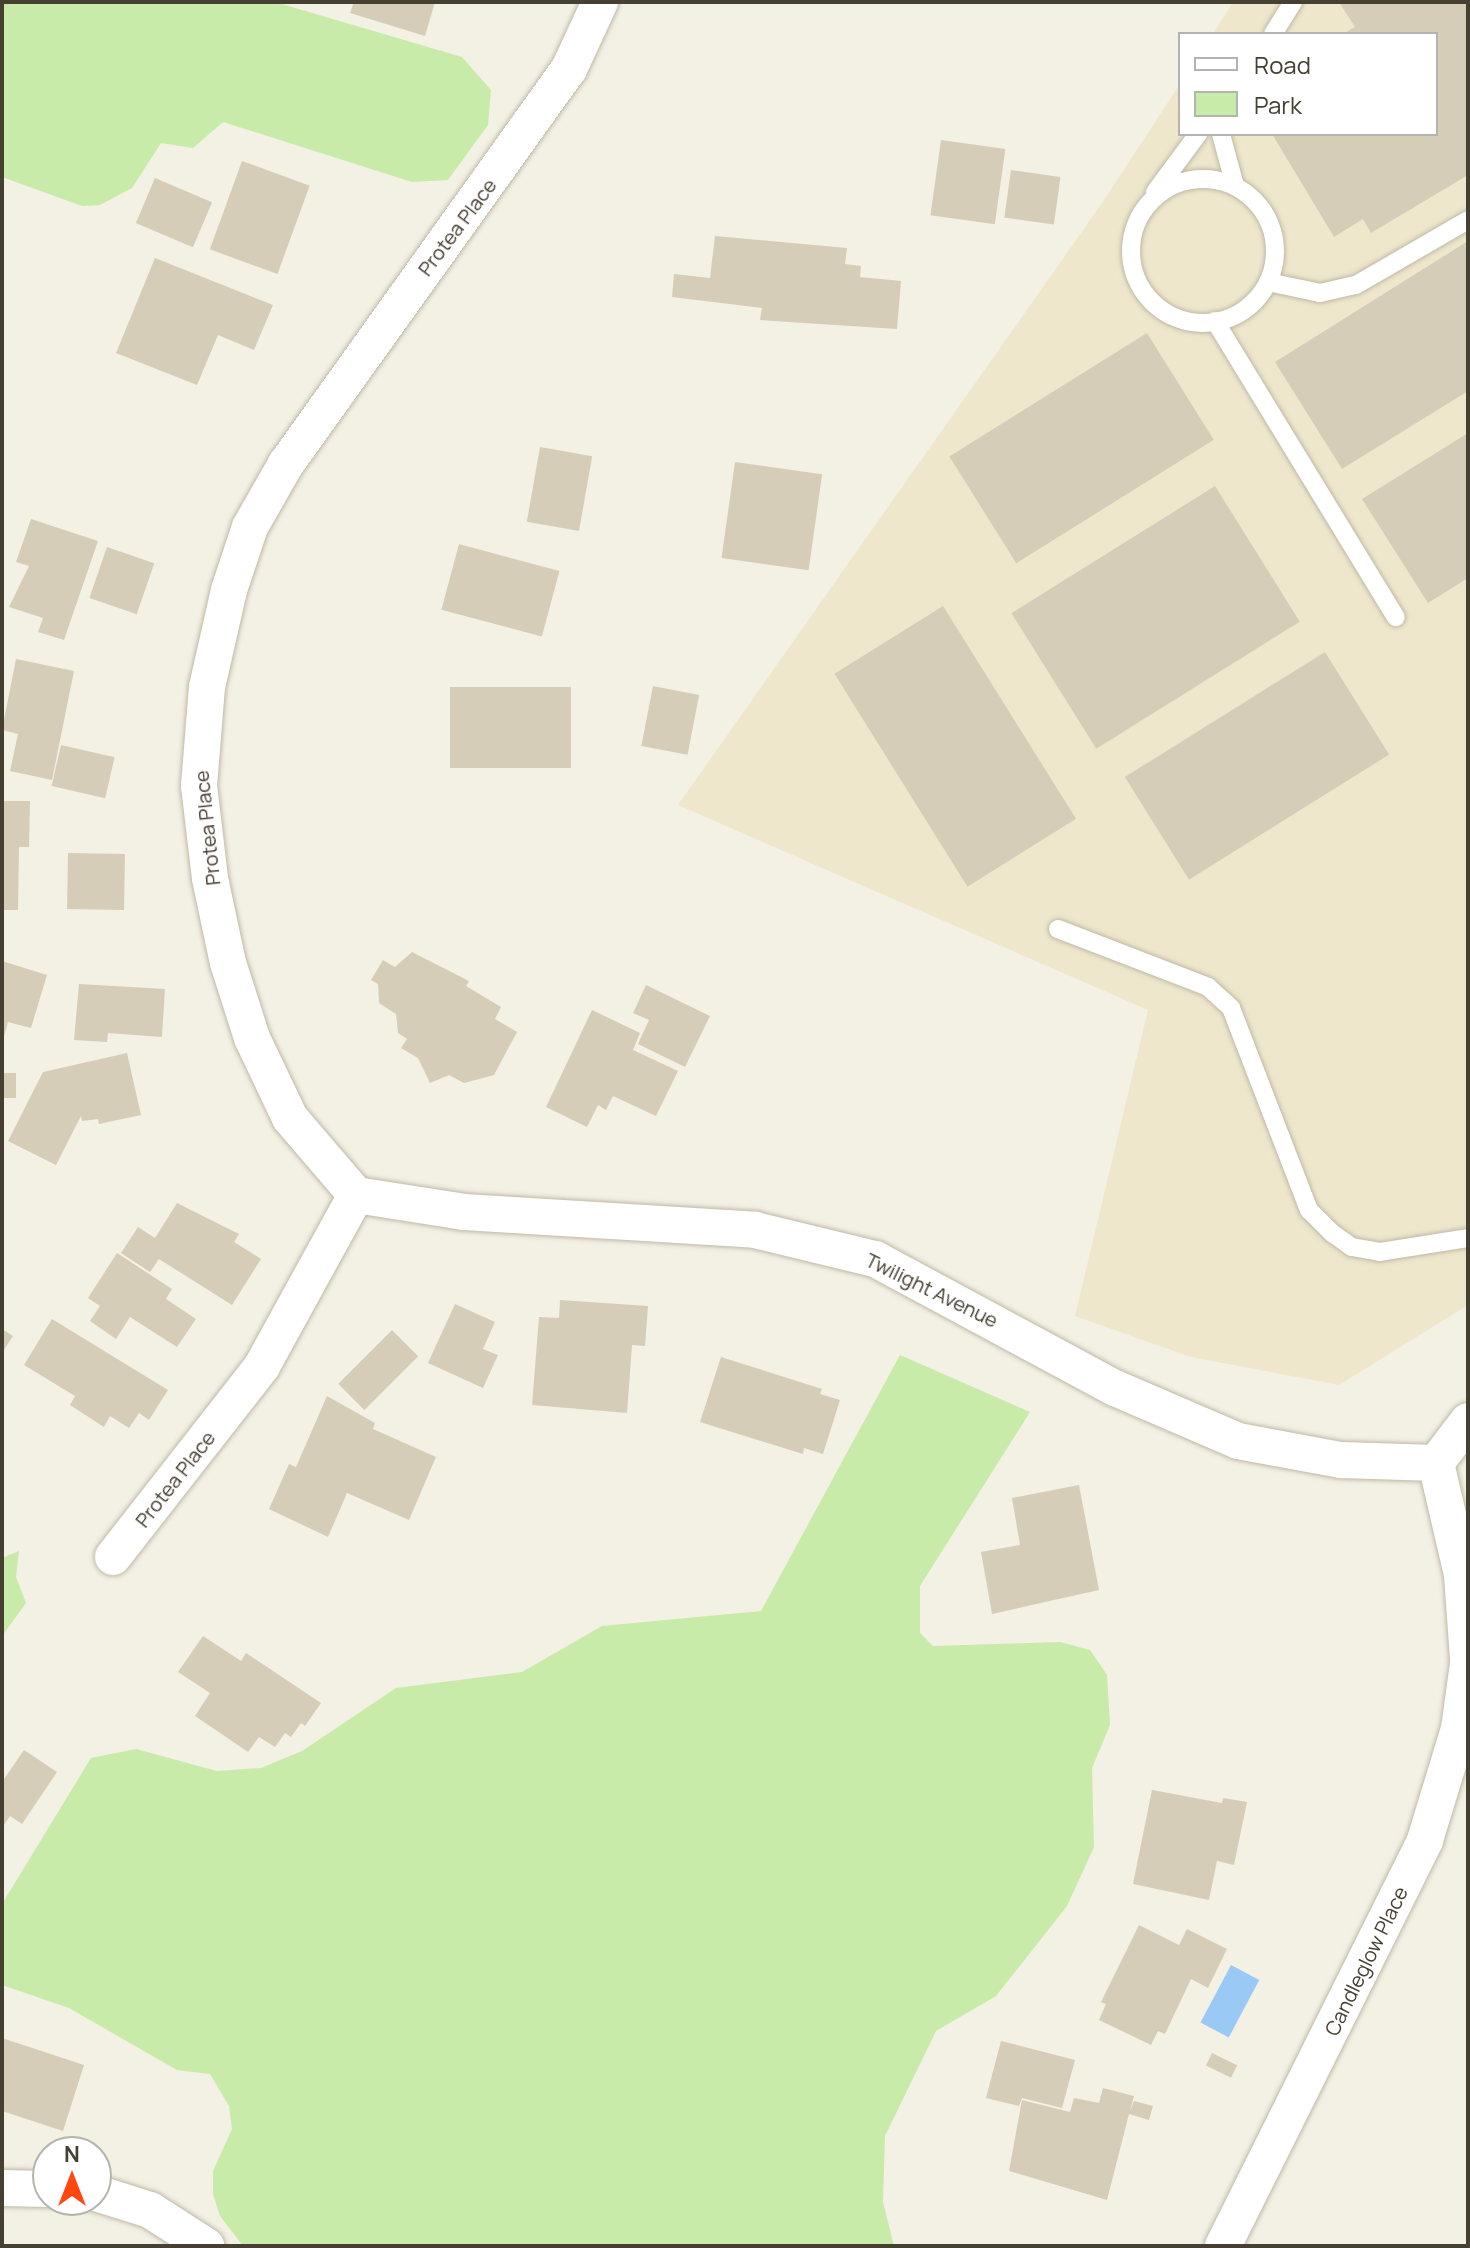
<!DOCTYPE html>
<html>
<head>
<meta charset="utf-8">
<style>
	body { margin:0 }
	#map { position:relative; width:1470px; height:2248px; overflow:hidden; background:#f3f0e4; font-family:Manrope,sans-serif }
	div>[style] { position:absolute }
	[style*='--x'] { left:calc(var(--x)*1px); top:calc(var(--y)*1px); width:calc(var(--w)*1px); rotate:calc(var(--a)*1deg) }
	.education>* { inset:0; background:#eee7cc }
	.green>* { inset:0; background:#c8eba9 }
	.water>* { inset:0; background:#9ac9f6; transform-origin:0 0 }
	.building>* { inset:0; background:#d6cdb8; transform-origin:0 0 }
	.roads { filter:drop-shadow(0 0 2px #bfb9a6) drop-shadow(0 0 2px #bfb9a6) }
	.service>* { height:18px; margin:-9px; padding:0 9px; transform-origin:9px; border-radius:9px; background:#fff }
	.service>.ring { margin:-9px; padding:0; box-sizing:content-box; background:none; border:18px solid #fff; border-radius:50% }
	.minor>* { height:36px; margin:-18px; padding:0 18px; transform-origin:18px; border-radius:18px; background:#fff }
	span { translate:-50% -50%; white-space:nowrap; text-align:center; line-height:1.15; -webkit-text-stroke:6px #fff; paint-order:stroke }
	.street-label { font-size:20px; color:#464033 }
	.frame { position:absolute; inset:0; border:4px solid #464033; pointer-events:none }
	.legend { position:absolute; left:1178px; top:32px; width:260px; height:104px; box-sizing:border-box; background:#fff; border:2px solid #b5b3ad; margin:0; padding:10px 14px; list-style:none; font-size:24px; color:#464033 }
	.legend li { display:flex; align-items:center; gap:16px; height:40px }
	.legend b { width:40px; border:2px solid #b5b3ad }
	.north { position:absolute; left:32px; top:2136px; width:80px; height:80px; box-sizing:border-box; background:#fff; border:2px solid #b5b3ad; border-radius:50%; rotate:0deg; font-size:22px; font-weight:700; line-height:32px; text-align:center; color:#464033 }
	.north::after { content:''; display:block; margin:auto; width:28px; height:36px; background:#ff470f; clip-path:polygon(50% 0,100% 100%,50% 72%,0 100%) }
</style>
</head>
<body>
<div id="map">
	<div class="education">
		<div style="clip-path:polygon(1233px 2px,1468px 2px,1468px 1305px,1339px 1385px,1191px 1357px,1075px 1316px,1148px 1010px,678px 805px,1100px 206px,1180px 84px,1180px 134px,1436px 134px,1436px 34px,1213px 34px)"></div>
	</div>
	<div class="green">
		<div style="clip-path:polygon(2px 2px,275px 2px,462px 57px,491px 90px,488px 125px,448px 180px,412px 182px,223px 122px,193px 148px,161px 143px,132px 188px,100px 205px,82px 206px,2px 177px)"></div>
		<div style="clip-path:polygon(900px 1355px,1030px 1412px,920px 1586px,920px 1633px,933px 1646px,1060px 1642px,1090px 1650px,1107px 1675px,1110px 1725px,1092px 1768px,1094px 1847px,1067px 1906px,996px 1996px,936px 2031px,885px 2136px,883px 2202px,894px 2246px,243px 2246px,220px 2216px,213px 2194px,213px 2171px,232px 2129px,229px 2106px,210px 2074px,177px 2070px,69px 2008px,2px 1985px,2px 1904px,91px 1758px,136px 1749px,217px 1771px,261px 1768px,302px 1751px,396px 1688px,522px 1672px,602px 1626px,761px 1611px)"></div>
		<div style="clip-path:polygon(19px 1551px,16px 1577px,26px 1603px,2px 1636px,2px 1558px)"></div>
	</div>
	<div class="water">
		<div style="left:1231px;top:1965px;width:32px;height:65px;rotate:28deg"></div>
	</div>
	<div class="building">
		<div style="clip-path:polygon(354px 2px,435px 2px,425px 36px,350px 13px)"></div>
		<div style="clip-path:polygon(1339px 2px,1468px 2px,1468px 175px,1371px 233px,1363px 219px,1334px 237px,1272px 134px,1436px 134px,1436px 34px,1343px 34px,1355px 27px)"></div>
		<div style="left:941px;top:140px;width:65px;height:76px;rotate:8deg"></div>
		<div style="left:242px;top:161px;width:72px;height:94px;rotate:20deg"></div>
		<div style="left:1011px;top:170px;width:50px;height:48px;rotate:8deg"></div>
		<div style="left:155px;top:178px;width:62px;height:49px;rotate:23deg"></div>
		<div style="clip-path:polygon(715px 236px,847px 248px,845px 264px,861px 266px,860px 277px,901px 281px,897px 329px,760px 320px,762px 308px,672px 297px,674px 274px,710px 278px)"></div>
		<div style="clip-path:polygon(1468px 241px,1468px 391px,1342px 469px,1275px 362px)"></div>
		<div style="clip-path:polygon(155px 258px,273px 305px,254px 350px,218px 335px,197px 385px,116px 353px)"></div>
		<div style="left:1147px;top:333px;width:126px;height:233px;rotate:58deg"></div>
		<div style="clip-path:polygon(1468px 433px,1468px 578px,1428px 603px,1362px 499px)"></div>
		<div style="left:540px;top:447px;width:53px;height:76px;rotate:10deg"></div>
		<div style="left:735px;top:462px;width:88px;height:97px;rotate:8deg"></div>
		<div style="left:1215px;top:486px;width:160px;height:240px;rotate:58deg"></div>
		<div style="clip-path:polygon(31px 519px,98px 541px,64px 640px,38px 632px,43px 618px,9px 607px,29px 566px,16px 562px)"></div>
		<div style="left:459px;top:544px;width:104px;height:68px;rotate:15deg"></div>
		<div style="left:107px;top:547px;width:50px;height:54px;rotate:19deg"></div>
		<div style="left:943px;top:606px;width:251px;height:128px;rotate:58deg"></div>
		<div style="left:1325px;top:652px;width:121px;height:236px;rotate:58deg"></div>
		<div style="clip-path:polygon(16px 659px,74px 671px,52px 780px,10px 771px,18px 734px,2px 730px)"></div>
		<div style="left:653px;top:686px;width:47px;height:61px;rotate:11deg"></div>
		<div style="left:450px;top:687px;width:121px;height:81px"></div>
		<div style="left:61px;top:745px;width:55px;height:42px;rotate:13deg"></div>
		<div style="clip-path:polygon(2px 801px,30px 801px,29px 847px,19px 847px,18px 910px,2px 910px)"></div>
		<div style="left:68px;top:853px;width:57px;height:56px;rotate:1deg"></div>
		<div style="clip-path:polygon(412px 952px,469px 981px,466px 986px,501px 1007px,495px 1019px,517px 1032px,494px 1075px,464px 1083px,449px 1075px,430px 1083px,418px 1058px,401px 1048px,407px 1039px,398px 1033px,396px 1014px,379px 1003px,378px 984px,371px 980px,383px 960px,395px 967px)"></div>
		<div style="clip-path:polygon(2px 961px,47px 975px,31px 1028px,8px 1022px,3px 1040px)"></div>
		<div style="clip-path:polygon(79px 984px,165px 989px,162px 1037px,108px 1033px,107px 1042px,74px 1040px)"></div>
		<div style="clip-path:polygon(646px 985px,710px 1016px,685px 1067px,638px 1044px,649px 1020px,633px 1013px)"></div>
		<div style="clip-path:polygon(592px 1010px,640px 1033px,633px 1050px,678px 1071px,656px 1116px,613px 1096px,606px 1110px,598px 1105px,587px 1127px,546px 1107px)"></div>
		<div style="clip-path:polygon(127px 1053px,141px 1115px,99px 1124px,98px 1119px,82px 1121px,81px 1116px,56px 1165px,8px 1141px,43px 1072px)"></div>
		<div style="left:2px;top:1073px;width:14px;height:25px"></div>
		<div style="clip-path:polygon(177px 1203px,239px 1234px,234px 1242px,261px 1259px,232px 1305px,159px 1259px,150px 1272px,121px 1253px,138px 1227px,155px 1238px)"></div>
		<div style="clip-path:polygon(117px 1253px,172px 1289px,166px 1299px,196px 1319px,177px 1347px,130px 1317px,116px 1339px,90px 1321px,100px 1306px,88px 1298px)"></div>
		<div style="clip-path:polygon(560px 1300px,648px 1306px,645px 1346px,632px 1345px,627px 1413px,532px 1405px,539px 1317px,559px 1318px)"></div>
		<div style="clip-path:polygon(455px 1304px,495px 1322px,483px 1349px,498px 1355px,483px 1388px,428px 1363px)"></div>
		<div style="clip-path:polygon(52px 1319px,168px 1390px,149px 1420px,139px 1413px,129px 1428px,110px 1416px,104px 1427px,70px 1405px,75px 1396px,24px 1365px)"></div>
		<div style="clip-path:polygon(2px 1329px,13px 1336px,2px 1353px)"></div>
		<div style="left:392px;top:1330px;width:37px;height:76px;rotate:45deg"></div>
		<div style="clip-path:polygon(721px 1357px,822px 1389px,820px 1394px,840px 1400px,823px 1454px,804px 1448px,803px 1454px,700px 1422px)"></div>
		<div style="clip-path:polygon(327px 1396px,375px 1423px,373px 1429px,436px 1457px,409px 1520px,347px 1493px,328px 1537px,269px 1509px,289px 1464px,296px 1467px)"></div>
		<div style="clip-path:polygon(1079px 1485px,1099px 1590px,992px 1614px,981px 1552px,1020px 1545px,1012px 1498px)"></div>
		<div style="clip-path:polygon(203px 1636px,241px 1661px,246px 1653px,321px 1703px,305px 1726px,301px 1723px,291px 1737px,285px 1733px,275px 1747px,259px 1737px,248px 1752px,195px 1716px,210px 1693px,178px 1672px)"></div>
		<div style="clip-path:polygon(24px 1750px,57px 1772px,22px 1824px,10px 1816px,2px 1828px,2px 1782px)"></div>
		<div style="clip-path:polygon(1152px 1790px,1222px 1803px,1223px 1798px,1247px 1802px,1234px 1865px,1217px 1861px,1209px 1900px,1133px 1884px)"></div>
		<div style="clip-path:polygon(1139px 1925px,1179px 1945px,1187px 1929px,1227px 1949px,1208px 1988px,1191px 1979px,1165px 2034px,1158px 2031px,1151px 2045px,1099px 2020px,1106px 2004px,1101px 2002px)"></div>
		<div style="clip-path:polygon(2px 2038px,84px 2065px,63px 2131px,2px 2111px)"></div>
		<div style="clip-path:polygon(1001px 2041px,1075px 2060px,1062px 2108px,1022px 2098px,1019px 2106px,986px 2098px)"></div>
		<div style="left:1212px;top:2053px;width:28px;height:14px;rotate:26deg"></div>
		<div style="clip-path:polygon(1103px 2088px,1134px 2096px,1130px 2111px,1134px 2101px,1153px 2106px,1149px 2120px,1129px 2114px,1107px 2200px,1009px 2171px,1022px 2100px,1070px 2112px,1074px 2098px,1099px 2103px)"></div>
	</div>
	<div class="roads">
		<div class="service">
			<div style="--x:1273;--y:34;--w:38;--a:-58"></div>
			<div style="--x:1221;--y:134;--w:54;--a:74.9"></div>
			<div class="ring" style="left:1131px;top:179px;width:126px;height:126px"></div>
			<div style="--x:1155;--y:192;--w:72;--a:-53.4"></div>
			<div style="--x:1268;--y:282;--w:53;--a:11.9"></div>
			<div style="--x:1320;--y:293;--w:37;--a:-13"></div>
			<div style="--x:1356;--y:285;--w:129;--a:-30.1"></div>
			<div style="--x:1215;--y:321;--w:347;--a:58.6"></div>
			<div style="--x:1058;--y:929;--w:161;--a:21.1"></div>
			<div style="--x:1208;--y:987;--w:31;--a:42"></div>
			<div style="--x:1231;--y:1008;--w:217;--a:68.9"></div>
			<div style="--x:1309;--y:1210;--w:33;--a:45"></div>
			<div style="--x:1332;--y:1233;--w:24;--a:35"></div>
			<div style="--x:1352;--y:1247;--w:28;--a:10"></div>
			<div style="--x:1380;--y:1252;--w:89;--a:-9"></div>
		</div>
		<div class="minor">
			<div style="--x:356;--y:1195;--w:109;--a:8.9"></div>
			<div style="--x:464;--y:1212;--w:292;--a:3.5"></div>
			<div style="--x:755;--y:1230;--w:123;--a:13.6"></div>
			<div style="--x:875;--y:1259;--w:272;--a:28.3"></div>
			<div style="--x:1115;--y:1388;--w:134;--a:23.3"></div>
			<div style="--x:1238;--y:1441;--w:105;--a:10.5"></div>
			<div style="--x:1341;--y:1460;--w:95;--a:1.8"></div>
			<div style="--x:1468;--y:1421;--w:53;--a:127.3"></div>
			<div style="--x:1436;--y:1463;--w:115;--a:76.9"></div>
			<div style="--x:1462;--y:1575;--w:84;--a:85.9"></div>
			<div style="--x:113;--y:1557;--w:242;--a:-52"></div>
			<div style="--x:262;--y:1366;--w:195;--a:-61.2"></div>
			<div style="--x:356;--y:1195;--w:101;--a:-130.6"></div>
			<div style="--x:290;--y:1118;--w:89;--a:-115.4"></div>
			<div style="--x:252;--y:1038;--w:79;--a:-107.7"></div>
			<div style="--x:228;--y:963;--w:87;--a:-102"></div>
			<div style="--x:210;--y:878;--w:93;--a:-96.8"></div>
			<div style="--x:199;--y:786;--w:99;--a:-85.4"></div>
			<div style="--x:207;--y:687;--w:99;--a:-77.2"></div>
			<div style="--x:229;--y:590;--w:66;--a:-71.6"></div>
			<div style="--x:250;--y:527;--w:73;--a:-60.3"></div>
			<div style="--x:286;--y:464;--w:486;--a:-54.4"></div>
			<div style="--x:569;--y:69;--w:74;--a:-65.2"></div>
			<div style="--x:2;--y:2188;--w:46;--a:1.2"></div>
			<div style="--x:96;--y:2193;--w:57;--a:17.5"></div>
			<div style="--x:150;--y:2210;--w:67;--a:32.7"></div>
			<div style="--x:1223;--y:2246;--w:453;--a:-63.5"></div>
			<div style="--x:1425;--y:1840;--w:116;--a:-73"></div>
			<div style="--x:1459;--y:1729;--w:67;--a:-82.2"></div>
		</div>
	</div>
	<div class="street-label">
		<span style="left:457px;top:227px;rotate:-53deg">Protea Place</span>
		<span style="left:207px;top:828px;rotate:-96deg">Protea Place</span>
		<span style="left:932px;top:1290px;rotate:26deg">Twilight Avenue</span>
		<span style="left:175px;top:1479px;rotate:-52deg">Protea Place</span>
		<span style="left:1366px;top:1961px;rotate:-64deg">Candleglow Place</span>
	</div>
	<div class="frame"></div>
	<ul class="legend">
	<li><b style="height:10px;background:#fff"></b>Road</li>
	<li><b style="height:22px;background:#c8eba9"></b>Park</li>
	</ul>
	<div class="north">N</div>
</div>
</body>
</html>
